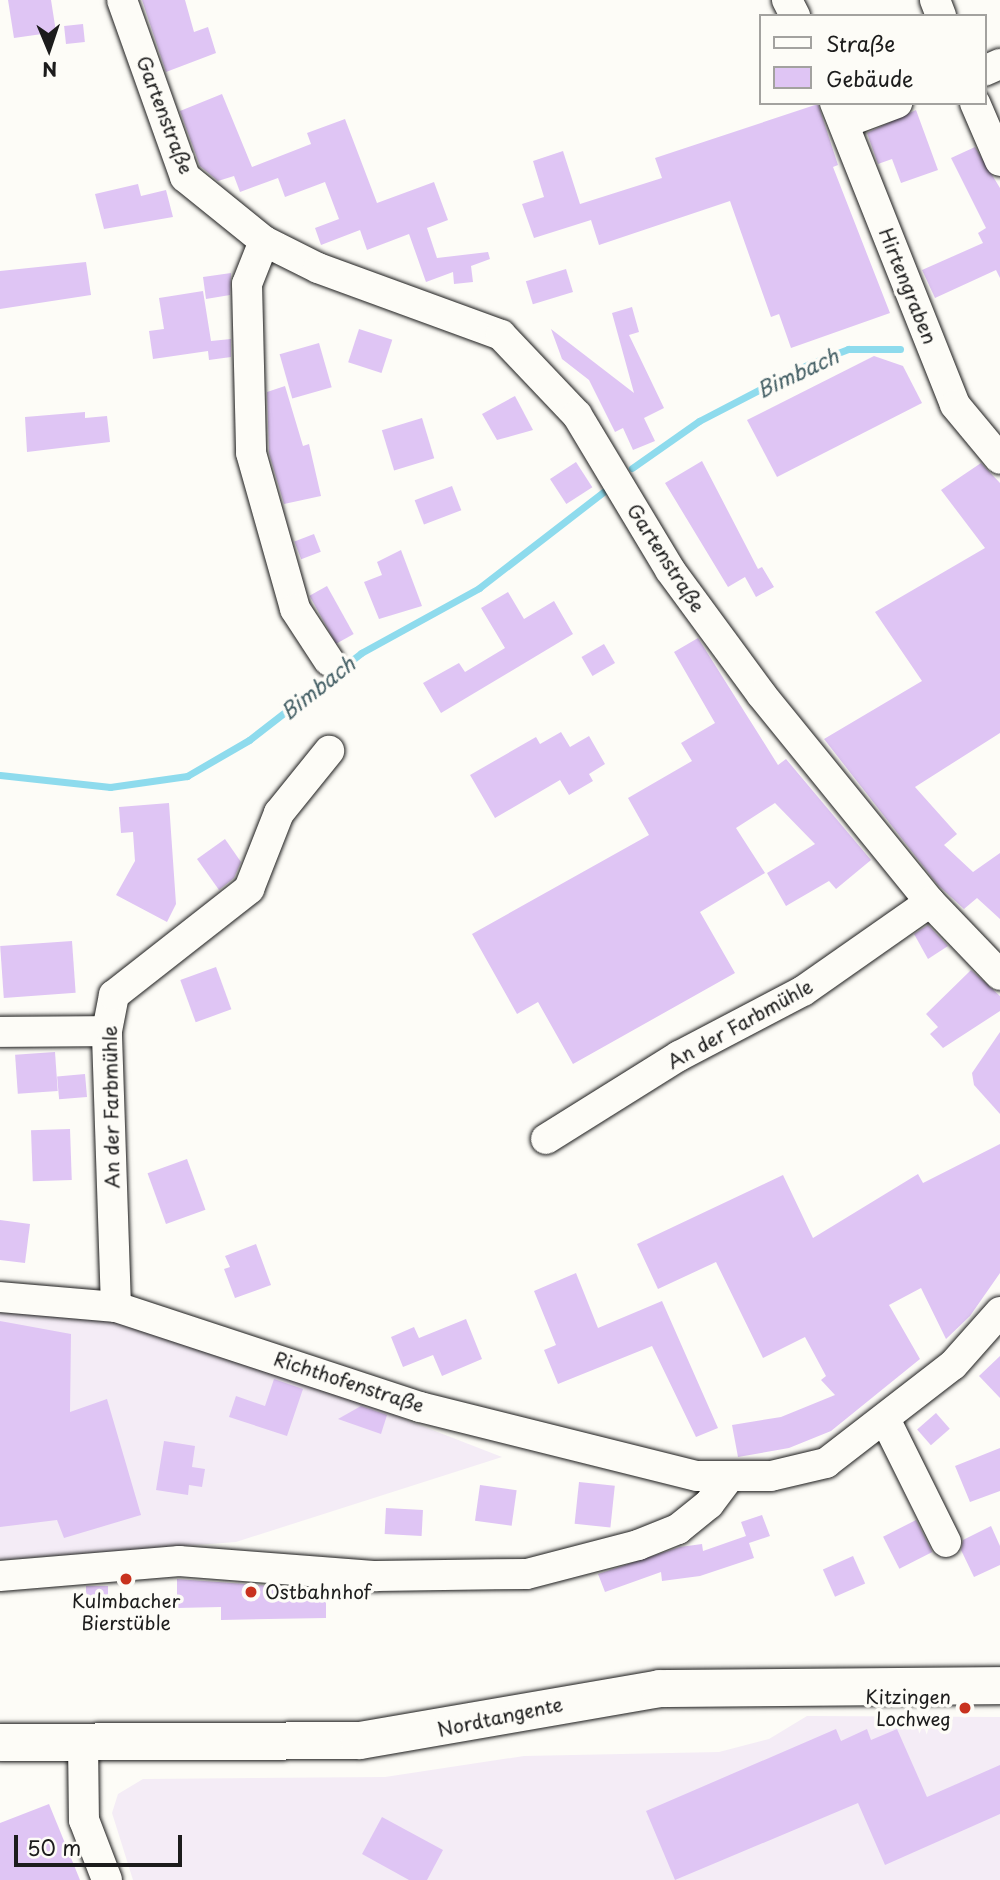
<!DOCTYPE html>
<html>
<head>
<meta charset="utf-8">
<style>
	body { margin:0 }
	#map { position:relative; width:1000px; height:1880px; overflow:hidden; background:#fdfcf7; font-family:"Playpen Sans",sans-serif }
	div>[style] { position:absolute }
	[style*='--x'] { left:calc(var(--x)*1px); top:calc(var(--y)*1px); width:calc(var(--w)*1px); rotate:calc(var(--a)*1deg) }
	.built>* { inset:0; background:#f4ecf6 }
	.stream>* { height:7px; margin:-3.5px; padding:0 3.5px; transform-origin:3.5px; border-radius:3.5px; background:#8edbed }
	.building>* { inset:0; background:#dfc5f4; transform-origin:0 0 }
	.roads { filter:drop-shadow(0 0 2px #1c1c1c) drop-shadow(0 0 2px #1c1c1c) }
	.minor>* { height:30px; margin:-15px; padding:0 15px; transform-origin:15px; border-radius:15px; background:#fdfcf7 }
	.major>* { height:37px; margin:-18.5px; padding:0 18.5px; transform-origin:18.5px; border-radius:18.5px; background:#fdfcf7 }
	.dots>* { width:19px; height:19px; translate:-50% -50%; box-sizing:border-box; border:4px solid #fdfcf7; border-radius:50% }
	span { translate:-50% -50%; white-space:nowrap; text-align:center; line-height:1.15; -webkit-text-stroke:7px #fdfcf7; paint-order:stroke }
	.street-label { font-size:19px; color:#1c1c1c }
	.poi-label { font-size:19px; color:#1c1c1c }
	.left { translate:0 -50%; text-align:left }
	.right { translate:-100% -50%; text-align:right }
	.water-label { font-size:21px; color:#445f65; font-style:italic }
	.legend { position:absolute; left:759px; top:14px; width:228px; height:91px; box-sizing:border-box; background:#fdfcf7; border:2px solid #a3a29f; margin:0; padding:9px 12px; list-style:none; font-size:21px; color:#1c1c1c }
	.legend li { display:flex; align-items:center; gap:14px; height:35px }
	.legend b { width:35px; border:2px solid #a3a29f }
	.north { position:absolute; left:14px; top:14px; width:70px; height:70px; -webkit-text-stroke:5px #fdfcf7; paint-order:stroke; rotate:178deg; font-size:19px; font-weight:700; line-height:28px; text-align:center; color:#1c1c1c }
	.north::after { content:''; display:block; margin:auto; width:24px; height:32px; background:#1c1c1c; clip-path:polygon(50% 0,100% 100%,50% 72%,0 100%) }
	.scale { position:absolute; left:14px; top:1835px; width:168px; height:32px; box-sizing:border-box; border:4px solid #1c1c1c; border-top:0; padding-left:9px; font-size:21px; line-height:24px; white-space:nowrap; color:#1c1c1c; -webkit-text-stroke:5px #fdfcf7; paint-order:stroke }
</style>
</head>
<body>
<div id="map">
	<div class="built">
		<div style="clip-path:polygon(0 1303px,116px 1307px,502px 1457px,236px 1542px,0 1560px)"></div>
		<div style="clip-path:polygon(807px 1716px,1000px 1717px,1000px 1880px,133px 1880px,112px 1813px,118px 1794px,143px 1779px,385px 1777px,524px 1756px,719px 1752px,769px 1739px)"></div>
	</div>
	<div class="stream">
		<div style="--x:632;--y:468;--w:82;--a:-35"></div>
		<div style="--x:699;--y:421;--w:124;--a:-27.4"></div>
		<div style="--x:809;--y:364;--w:42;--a:-21"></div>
		<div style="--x:848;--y:349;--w:52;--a:0"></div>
		<div style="--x:0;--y:775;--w:111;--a:6.2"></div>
		<div style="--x:110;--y:787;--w:78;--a:-8.1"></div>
		<div style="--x:187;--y:776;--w:72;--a:-30.1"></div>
		<div style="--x:249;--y:740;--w:142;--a:-37.8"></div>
		<div style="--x:361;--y:653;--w:135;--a:-28.8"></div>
		<div style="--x:479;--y:588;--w:157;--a:-37.7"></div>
	</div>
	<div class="building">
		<div style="clip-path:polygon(8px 0,51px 0,56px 32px,14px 38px)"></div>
		<div style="clip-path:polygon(142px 0,185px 0,194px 32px,208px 27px,216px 53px,166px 72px)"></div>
		<div style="left:83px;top:24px;width:18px;height:19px;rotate:84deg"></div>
		<div style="clip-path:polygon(222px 94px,252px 167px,311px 144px,307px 133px,345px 119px,377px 203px,434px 182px,448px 220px,427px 228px,437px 258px,488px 252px,490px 259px,471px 266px,473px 282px,454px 284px,453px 272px,426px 282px,409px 234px,367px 250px,360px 230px,321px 245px,315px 228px,339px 219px,325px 182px,285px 197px,278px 178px,240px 192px,234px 176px,218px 181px,200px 166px,180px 111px)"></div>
		<div style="clip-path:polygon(818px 104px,838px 165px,833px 167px,890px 313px,791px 348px,779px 314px,771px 317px,730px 201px,599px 245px,591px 220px,534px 238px,522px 204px,544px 197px,533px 161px,563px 151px,580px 204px,662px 178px,655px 158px)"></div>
		<div style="clip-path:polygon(916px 110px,938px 170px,901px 183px,892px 159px,878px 164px,867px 133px)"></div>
		<div style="clip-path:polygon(975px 147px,1000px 188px,1000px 278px,996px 270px,935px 298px,922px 270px,983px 243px,978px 233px,986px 228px,951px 158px)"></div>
		<div style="clip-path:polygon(138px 184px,141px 196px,166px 190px,173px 217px,104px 229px,95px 194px)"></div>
		<div style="clip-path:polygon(86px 262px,91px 295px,0 309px,0 271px)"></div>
		<div style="left:566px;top:269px;width:24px;height:42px;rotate:73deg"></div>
		<div style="clip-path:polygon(231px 273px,230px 295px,206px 299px,203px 277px)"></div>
		<div style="clip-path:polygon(203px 291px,211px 341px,231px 339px,231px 357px,209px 360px,208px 351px,153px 359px,149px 331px,164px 329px,159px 298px)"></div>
		<div style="clip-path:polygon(632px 307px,639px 332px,629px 335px,664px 408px,644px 418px,655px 441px,633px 450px,623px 428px,615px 432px,589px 380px,562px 359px,551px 329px,634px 393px,612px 313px)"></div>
		<div style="left:359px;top:329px;width:35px;height:35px;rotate:18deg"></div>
		<div style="left:319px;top:343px;width:46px;height:41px;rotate:74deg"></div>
		<div style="clip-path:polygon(874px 356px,903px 366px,922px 403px,777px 477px,747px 420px)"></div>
		<div style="clip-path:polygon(285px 386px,303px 446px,309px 444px,321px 496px,284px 504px,269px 453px,267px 392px)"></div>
		<div style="clip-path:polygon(515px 396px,533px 430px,497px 440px,482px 414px)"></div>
		<div style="clip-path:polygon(85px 412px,85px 418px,107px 416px,110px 442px,27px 452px,25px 417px)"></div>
		<div style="left:422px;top:418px;width:42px;height:42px;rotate:73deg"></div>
		<div style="clip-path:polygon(702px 461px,758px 569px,762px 567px,774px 587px,756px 597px,745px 577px,728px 587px,665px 483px)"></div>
		<div style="left:576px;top:462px;width:30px;height:31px;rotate:57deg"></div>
		<div style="clip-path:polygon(981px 463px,1000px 483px,1000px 733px,915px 787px,957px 834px,944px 845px,973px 872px,1000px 853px,1000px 919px,977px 898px,964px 909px,938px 885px,824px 739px,922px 681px,875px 612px,985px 548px,941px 490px)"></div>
		<div style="left:452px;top:486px;width:26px;height:40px;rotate:69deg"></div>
		<div style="left:314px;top:534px;width:19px;height:21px;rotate:69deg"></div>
		<div style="clip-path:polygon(401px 550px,422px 606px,379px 619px,364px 582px,382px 575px,377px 562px)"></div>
		<div style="left:327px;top:586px;width:55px;height:20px;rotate:61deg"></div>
		<div style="clip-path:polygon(508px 592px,524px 619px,554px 601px,573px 634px,441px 713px,423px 683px,459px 663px,465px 672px,505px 648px,481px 608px)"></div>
		<div style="clip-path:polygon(698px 638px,778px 765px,786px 759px,871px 860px,836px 889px,829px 881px,786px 906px,767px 873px,815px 844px,775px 803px,736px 828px,765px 873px,700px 912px,735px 973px,573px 1064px,538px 1002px,517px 1014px,472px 934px,649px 835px,628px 798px,692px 761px,681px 743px,715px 723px,674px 652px)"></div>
		<div style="left:604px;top:644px;width:22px;height:26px;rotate:60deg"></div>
		<div style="clip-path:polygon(561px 732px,570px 747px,589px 736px,605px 764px,589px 774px,593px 781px,569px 795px,560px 780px,495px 818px,470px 775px,536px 737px,540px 744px)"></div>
		<div style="clip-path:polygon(169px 803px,176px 904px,167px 922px,116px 895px,135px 861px,133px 832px,121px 833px,119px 807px)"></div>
		<div style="clip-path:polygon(225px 839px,241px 862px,234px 878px,219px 890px,197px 859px)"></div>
		<div style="clip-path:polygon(928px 925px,948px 946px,928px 959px,914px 934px)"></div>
		<div style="left:72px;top:941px;width:52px;height:72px;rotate:86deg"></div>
		<div style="left:216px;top:967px;width:45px;height:38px;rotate:70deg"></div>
		<div style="clip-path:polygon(971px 970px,1000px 996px,1000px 1011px,943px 1048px,930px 1034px,938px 1027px,926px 1014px)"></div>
		<div style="clip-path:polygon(1000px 1032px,1000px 1114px,974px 1085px,972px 1073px)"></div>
		<div style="left:55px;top:1052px;width:39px;height:40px;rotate:86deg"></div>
		<div style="left:85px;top:1074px;width:23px;height:28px;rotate:85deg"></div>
		<div style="left:70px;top:1129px;width:51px;height:39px;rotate:88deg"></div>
		<div style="clip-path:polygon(1000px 1144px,1000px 1273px,970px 1316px,946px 1339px,921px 1288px,889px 1305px,920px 1359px,831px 1431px,789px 1448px,738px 1457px,732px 1425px,781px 1417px,835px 1395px,821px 1380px,826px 1376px,805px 1337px,763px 1358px,716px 1262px,658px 1289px,637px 1244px,783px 1175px,813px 1238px,918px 1174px,923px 1183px)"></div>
		<div style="left:187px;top:1159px;width:54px;height:42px;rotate:70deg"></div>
		<div style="clip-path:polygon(0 1220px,30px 1224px,25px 1263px,0 1260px)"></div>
		<div style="clip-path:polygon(256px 1244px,271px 1285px,235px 1298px,224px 1269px,230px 1267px,225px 1256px)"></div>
		<div style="clip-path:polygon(576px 1273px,598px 1328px,662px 1301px,718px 1428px,696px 1437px,652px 1346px,558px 1384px,544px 1350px,556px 1345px,534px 1291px)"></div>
		<div style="clip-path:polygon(466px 1319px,482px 1359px,442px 1376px,433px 1355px,403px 1367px,391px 1337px,414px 1327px,419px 1338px)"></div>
		<div style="clip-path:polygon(0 1321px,71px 1334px,70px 1412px,107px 1399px,141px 1515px,64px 1538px,57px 1520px,0 1527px)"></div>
		<div style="clip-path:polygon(1000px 1356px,1000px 1398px,979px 1376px)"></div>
		<div style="clip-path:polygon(274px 1379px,303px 1389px,287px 1436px,229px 1417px,236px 1396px,265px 1406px)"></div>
		<div style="clip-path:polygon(361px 1406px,387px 1415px,381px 1434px,338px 1419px)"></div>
		<div style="left:936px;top:1413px;width:21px;height:25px;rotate:49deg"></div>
		<div style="clip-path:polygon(164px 1441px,195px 1446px,192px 1467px,205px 1469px,202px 1487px,189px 1485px,188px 1495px,156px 1490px)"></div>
		<div style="clip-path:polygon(1000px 1448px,1000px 1491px,970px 1502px,955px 1466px)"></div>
		<div style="left:579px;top:1482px;width:36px;height:42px;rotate:6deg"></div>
		<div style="left:480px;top:1485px;width:37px;height:36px;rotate:8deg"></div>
		<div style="left:386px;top:1508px;width:37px;height:26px;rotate:3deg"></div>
		<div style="clip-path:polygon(762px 1515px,770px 1536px,749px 1543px,754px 1558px,700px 1576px,662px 1581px,661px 1572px,605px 1592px,598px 1574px,680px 1547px,702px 1544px,703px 1551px,746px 1536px,741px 1522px)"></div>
		<div style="left:916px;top:1520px;width:36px;height:37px;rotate:63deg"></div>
		<div style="clip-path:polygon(991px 1526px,1000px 1546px,1000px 1565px,974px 1577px,961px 1550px,963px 1540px)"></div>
		<div style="left:853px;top:1556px;width:30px;height:33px;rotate:66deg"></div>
		<div style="clip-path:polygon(177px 1579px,326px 1590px,326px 1618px,221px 1620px,221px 1607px,177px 1608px)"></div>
		<div style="left:86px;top:1586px;width:22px;height:22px"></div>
		<div style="clip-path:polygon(836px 1729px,841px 1741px,867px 1729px,871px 1740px,897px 1729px,927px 1797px,1000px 1765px,1000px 1814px,885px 1865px,858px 1803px,675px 1880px,646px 1811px)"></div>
		<div style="clip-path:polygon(49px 1804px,80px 1880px,0 1880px,0 1823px)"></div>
		<div style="clip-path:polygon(382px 1817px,443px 1850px,427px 1880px,409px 1880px,362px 1854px)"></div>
	</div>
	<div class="roads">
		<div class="minor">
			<div style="--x:122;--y:0;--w:188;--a:70.4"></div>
			<div style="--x:185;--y:177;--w:102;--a:39"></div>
			<div style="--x:264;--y:241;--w:60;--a:26.6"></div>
			<div style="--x:318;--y:268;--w:195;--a:20.1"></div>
			<div style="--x:501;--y:335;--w:110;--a:46.5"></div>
			<div style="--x:577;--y:415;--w:181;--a:59"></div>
			<div style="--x:670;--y:570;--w:154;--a:53.7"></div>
			<div style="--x:761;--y:694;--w:268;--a:50.9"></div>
			<div style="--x:930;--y:902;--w:101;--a:46.2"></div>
			<div style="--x:787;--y:0;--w:18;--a:63"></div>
			<div style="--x:935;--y:0;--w:17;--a:69"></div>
			<div style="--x:984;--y:71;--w:17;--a:-24"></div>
			<div style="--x:835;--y:103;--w:325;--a:68.3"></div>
			<div style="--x:955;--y:405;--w:70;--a:50.2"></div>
			<div style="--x:975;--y:103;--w:63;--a:66.7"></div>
			<div style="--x:844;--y:123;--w:57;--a:-20.7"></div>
			<div style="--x:264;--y:241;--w:46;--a:111.6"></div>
			<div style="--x:247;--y:284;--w:169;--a:88.6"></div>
			<div style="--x:251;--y:453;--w:162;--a:74.2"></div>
			<div style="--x:295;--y:609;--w:62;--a:56.8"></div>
			<div style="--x:0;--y:1032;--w:107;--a:-0.5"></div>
			<div style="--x:546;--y:1139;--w:157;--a:-32"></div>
			<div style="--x:679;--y:1056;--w:140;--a:-27.7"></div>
			<div style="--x:803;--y:991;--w:155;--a:-35"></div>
			<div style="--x:0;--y:1297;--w:116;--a:4.9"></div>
			<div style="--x:116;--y:1307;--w:320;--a:18.2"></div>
			<div style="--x:420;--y:1407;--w:285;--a:14"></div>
			<div style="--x:697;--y:1476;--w:74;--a:0"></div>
			<div style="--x:771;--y:1476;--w:57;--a:-13.3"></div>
			<div style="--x:826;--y:1463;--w:160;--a:-37.7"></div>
			<div style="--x:953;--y:1365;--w:71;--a:-48.4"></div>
			<div style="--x:116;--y:1307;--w:276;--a:-91.9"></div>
			<div style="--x:107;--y:1031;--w:37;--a:-79"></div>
			<div style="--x:114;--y:995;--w:172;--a:-38.1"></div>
			<div style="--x:249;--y:889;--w:82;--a:-68.5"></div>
			<div style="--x:279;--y:813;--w:80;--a:-51.1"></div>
			<div style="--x:886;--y:1421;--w:135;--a:63.6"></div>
			<div style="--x:0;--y:1576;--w:180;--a:-4.8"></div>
			<div style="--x:179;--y:1561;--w:198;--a:4.4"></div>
			<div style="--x:376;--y:1576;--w:151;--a:-0.8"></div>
			<div style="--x:527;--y:1574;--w:115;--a:-14.6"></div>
			<div style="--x:638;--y:1545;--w:43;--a:-21.8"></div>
			<div style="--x:678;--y:1529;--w:40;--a:-39"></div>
			<div style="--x:709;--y:1504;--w:35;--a:-53"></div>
			<div style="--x:83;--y:1742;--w:78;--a:89.3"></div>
			<div style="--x:84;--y:1820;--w:64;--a:69"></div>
		</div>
		<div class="major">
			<div style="--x:0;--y:1742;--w:359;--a:-0.3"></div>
			<div style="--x:359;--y:1740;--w:304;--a:-9.8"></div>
			<div style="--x:659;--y:1688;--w:341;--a:-0.5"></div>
		</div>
	</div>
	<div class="dots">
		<div style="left:126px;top:1579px;background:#c8321e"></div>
		<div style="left:251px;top:1592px;background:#c8321e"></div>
		<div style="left:965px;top:1708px;background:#c8321e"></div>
	</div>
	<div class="street-label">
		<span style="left:165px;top:115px;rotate:69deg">Gartenstraße</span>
		<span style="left:908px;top:286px;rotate:68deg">Hirtengraben</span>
		<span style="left:666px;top:558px;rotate:57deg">Gartenstraße</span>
		<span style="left:740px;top:1024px;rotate:-29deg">An der Farbmühle</span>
		<span style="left:111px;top:1107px;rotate:-91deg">An der Farbmühle</span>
		<span style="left:349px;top:1382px;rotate:18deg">Richthofenstraße</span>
		<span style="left:500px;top:1717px;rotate:-12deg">Nordtangente</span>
	</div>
	<div class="poi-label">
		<span class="left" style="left:265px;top:1592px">Ostbahnhof</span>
		<span style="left:126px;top:1612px">Kulmbacher<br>Bierstüble</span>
		<span class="right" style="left:951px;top:1708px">Kitzingen<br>Lochweg</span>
	</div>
	<div class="water-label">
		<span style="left:797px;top:372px;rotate:-25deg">Bimbach</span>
		<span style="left:317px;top:687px;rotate:-38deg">Bimbach</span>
	</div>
	<ul class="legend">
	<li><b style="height:9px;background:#fdfcf7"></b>Straße</li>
	<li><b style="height:19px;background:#dfc5f4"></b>Gebäude</li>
	</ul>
	<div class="north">N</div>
	<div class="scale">50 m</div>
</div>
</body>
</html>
